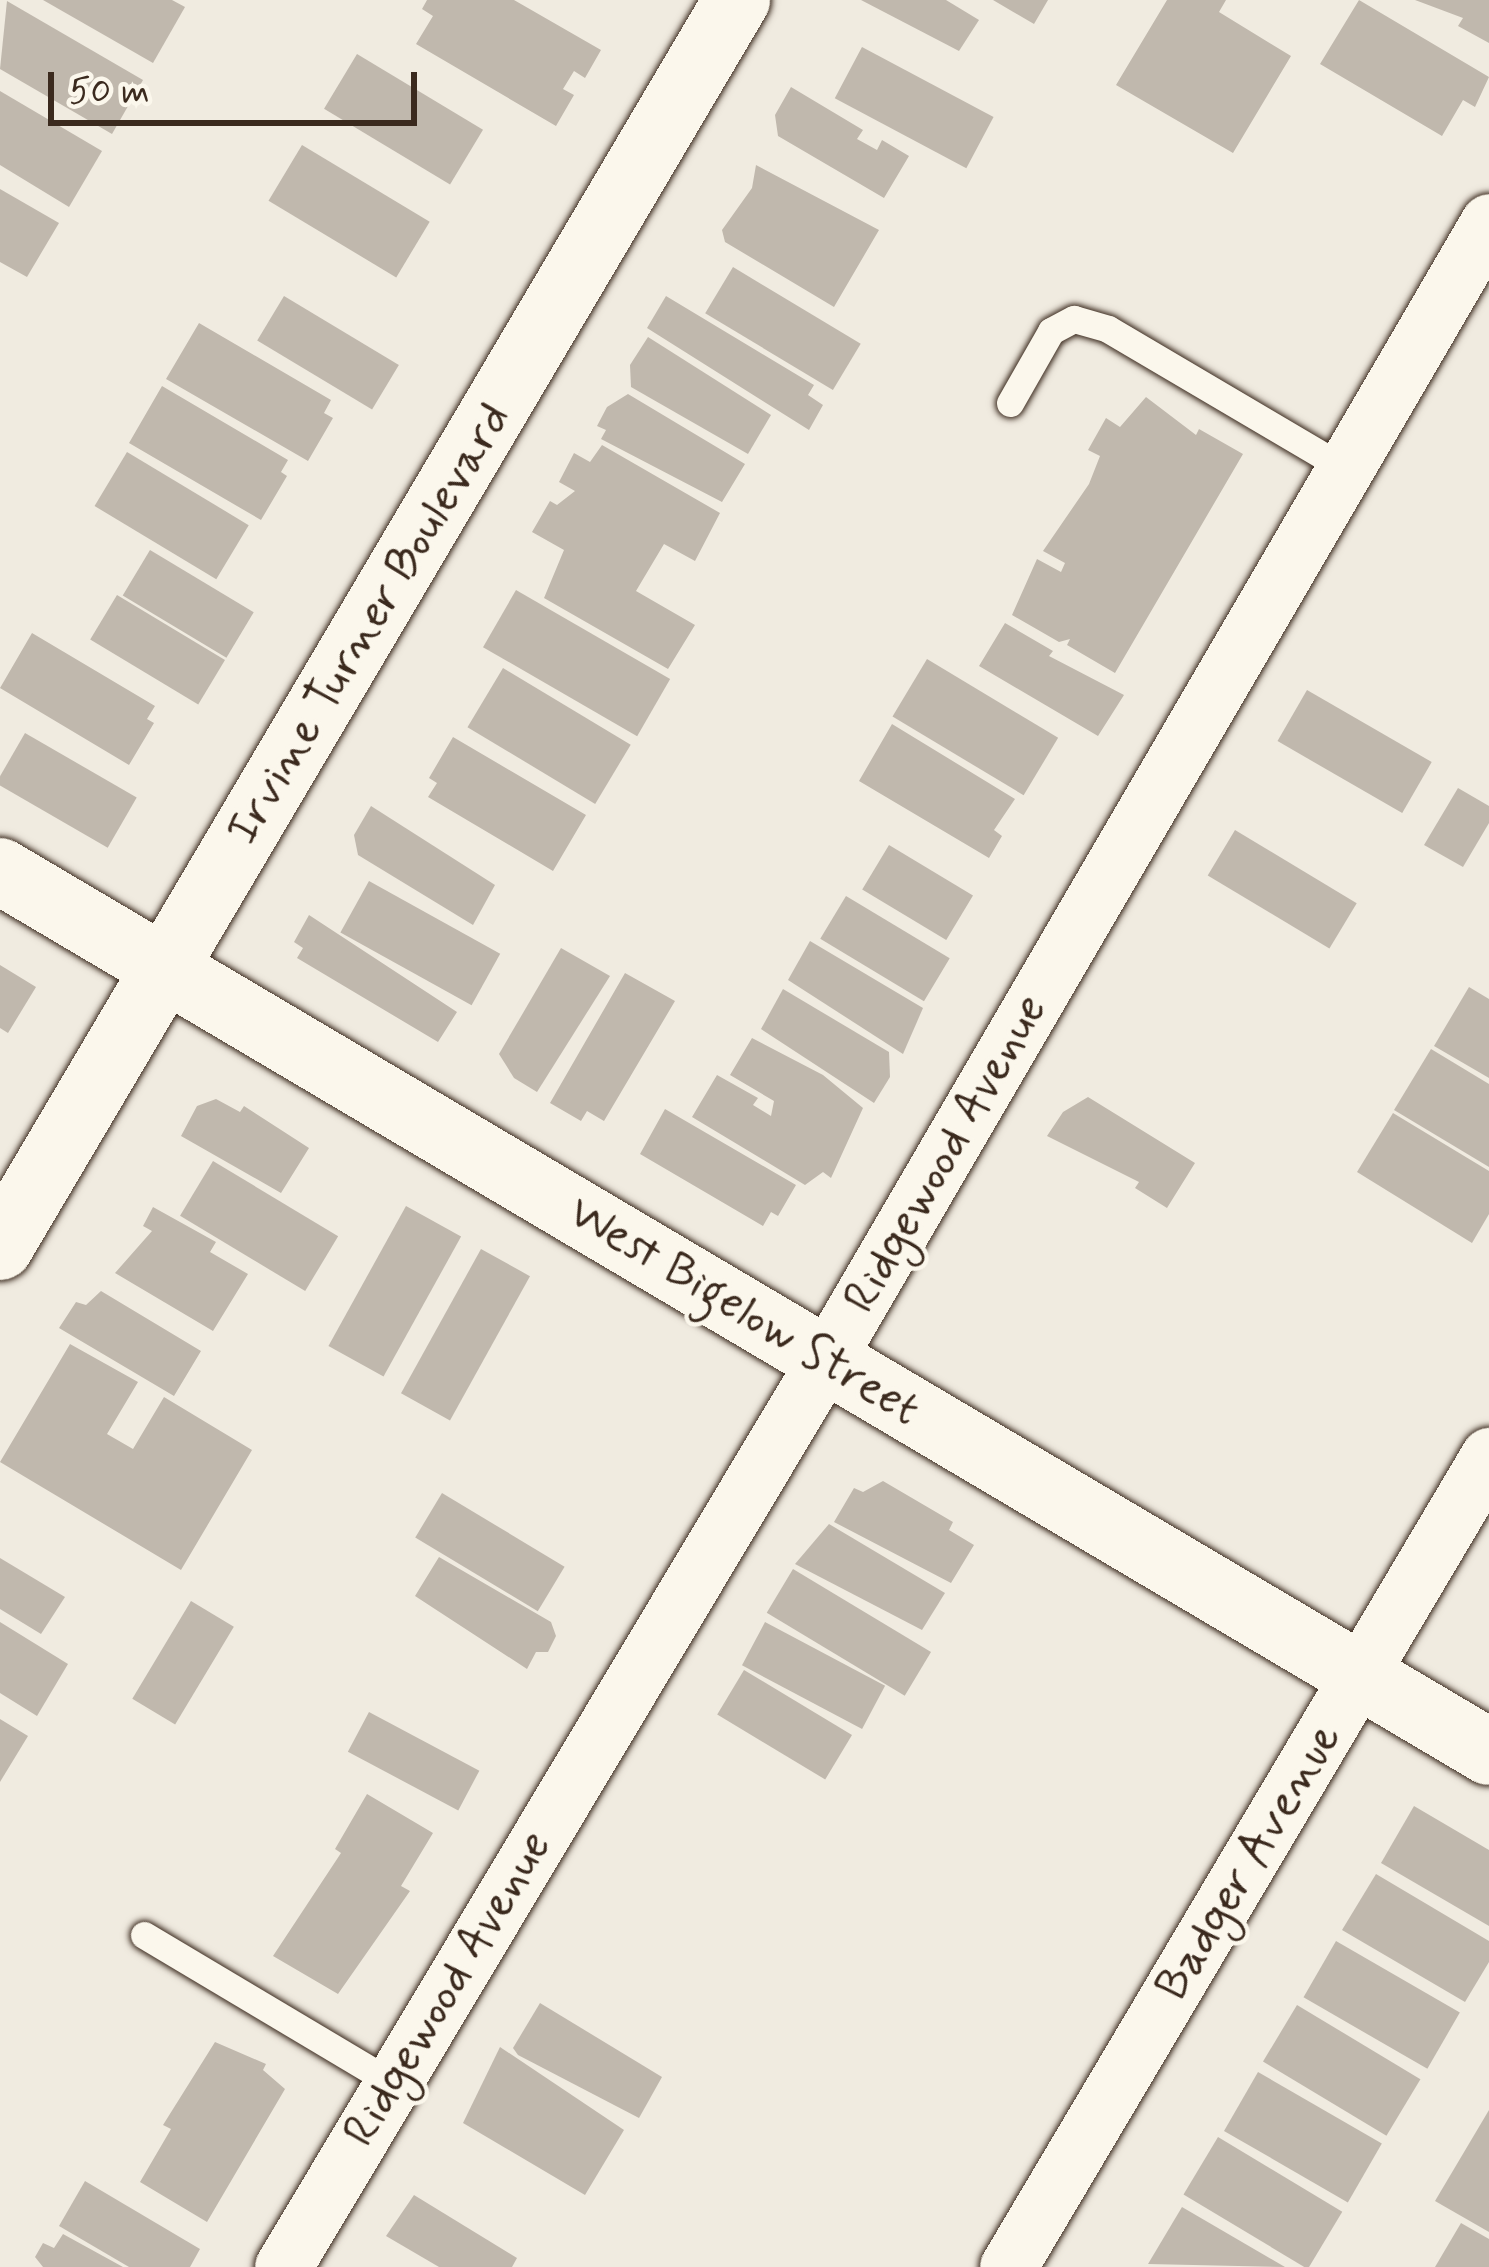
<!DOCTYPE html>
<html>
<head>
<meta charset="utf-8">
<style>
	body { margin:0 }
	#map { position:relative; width:1489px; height:2267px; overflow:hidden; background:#f0ebe0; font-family:Mynerve,sans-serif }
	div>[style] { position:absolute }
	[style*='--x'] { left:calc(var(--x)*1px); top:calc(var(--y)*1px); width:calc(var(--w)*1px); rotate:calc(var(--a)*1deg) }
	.building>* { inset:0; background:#c0b8ad; transform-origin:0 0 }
	.roads { filter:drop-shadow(0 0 3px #3b2a1e) drop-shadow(0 0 3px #3b2a1e) }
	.lane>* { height:27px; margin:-13.5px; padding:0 13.5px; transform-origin:13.5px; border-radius:13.5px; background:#fbf7ec }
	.street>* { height:57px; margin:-28.5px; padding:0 28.5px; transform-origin:28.5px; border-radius:28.5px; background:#fbf7ec }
	.secondary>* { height:66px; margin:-33px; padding:0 33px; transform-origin:33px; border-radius:33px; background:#fbf7ec }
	span { translate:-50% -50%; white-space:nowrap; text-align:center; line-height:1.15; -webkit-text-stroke:9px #fbf7ec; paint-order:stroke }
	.street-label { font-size:48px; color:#3b2a1e }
	.scale { position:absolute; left:48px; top:72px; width:369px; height:54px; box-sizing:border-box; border:6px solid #3b2a1e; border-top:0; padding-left:15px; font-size:36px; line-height:42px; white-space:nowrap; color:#3b2a1e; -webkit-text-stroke:9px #fbf7ec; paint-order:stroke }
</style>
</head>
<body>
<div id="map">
	<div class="building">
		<div style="clip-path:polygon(43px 0,172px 0,185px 7px,153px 63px)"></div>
		<div style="clip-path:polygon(427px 0,514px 0,601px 50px,585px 78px,574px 71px,563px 89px,574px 95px,556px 126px,416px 44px,433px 16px,422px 9px)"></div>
		<div style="clip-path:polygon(861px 0,946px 0,979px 20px,959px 51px)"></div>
		<div style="clip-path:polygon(993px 0,1048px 0,1034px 24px)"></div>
		<div style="clip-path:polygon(1167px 0,1226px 0,1219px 12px,1291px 56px,1233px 153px,1116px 85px)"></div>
		<div style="clip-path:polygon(1359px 0,1489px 77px,1475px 107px,1463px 100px,1442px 136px,1320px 64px)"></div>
		<div style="clip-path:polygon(1415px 0,1489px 0,1489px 43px,1458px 26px,1463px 18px)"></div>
		<div style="clip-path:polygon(7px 1px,143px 80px,112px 134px,0 69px)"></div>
		<div style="left:862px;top:47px;width:149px;height:58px;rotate:28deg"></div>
		<div style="left:357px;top:54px;width:147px;height:64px;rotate:31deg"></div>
		<div style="clip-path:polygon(791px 87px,863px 130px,857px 139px,877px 150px,882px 140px,909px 156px,884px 198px,778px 136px,775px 115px)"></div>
		<div style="clip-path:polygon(0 91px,102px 151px,69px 207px,0 165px)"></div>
		<div style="left:302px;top:145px;width:149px;height:65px;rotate:31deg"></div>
		<div style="clip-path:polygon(756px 165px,879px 230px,834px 307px,725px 242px,722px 230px,752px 188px)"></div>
		<div style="clip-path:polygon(0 189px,59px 223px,27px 277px,0 262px)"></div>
		<div style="left:733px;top:267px;width:149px;height:54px;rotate:31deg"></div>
		<div style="left:284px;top:296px;width:134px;height:52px;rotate:31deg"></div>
		<div style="clip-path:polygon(666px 296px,814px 385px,808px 395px,823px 405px,809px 430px,647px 328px)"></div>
		<div style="clip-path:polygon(199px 323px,331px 400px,324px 413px,333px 418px,308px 461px,166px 379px)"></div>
		<div style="clip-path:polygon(648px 337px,771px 415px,748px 454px,631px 387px,630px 365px)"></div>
		<div style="clip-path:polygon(162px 386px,288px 460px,281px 472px,287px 476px,261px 520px,129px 443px)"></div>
		<div style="clip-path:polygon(628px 394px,745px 464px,722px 502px,601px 439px,606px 430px,597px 426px,607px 407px)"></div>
		<div style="clip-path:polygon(1146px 397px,1196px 435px,1199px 429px,1243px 454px,1115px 673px,1067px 645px,1070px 639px,1059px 642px,1012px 615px,1037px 559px,1061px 572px,1065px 563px,1043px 551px,1089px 484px,1100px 456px,1088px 450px,1106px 418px,1120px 427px)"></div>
		<div style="clip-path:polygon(602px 445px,720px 513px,695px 561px,664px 544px,636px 591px,695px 625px,668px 669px,544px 598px,564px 550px,532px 532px,550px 501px,557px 505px,575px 491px,559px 482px,574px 453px,590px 462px)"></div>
		<div style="left:127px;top:452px;width:142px;height:63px;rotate:31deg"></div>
		<div style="left:150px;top:550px;width:121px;height:53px;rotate:31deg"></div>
		<div style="left:516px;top:590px;width:178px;height:66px;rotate:30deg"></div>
		<div style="left:117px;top:595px;width:126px;height:52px;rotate:31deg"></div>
		<div style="clip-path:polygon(1005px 623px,1053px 651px,1049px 656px,1124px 695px,1098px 736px,979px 666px)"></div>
		<div style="clip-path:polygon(32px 633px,155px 706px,147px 719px,154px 723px,129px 765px,0 688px)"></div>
		<div style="left:927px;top:659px;width:153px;height:67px;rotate:31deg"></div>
		<div style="left:503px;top:668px;width:149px;height:69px;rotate:31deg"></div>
		<div style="left:1307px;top:690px;width:144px;height:59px;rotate:30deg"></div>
		<div style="clip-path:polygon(892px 724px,1015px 799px,994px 830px,1002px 836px,989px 858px,859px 781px)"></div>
		<div style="left:25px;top:733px;width:129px;height:58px;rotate:30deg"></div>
		<div style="clip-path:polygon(453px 737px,586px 815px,553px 871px,428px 797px,437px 783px,429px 778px)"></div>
		<div style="clip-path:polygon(1458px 788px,1489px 806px,1489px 823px,1463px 867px,1424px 845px)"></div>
		<div style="clip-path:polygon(371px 806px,495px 885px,473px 925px,358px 855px,354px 835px)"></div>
		<div style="left:1235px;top:830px;width:142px;height:53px;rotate:31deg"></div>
		<div style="left:889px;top:845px;width:98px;height:52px;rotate:31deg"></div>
		<div style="left:369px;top:881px;width:150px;height:59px;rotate:29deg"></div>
		<div style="left:846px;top:896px;width:121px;height:50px;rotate:31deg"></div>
		<div style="clip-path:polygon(309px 915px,457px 1012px,438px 1042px,297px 958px,303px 948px,294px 942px)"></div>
		<div style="clip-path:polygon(810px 941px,923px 1008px,903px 1054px,788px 980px)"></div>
		<div style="clip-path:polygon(561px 948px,610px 976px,537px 1092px,514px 1078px,499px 1054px)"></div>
		<div style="clip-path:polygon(0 965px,36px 987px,8px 1033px,0 1028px)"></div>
		<div style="clip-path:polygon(625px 973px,675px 1001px,604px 1121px,587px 1111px,581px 1121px,550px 1103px)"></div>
		<div style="clip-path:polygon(1469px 987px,1489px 999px,1489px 1078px,1434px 1046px)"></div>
		<div style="clip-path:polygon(783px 989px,889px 1052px,890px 1077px,874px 1103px,761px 1029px)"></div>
		<div style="clip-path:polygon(752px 1038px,823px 1075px,863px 1108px,831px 1178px,823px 1172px,805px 1185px,692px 1117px,717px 1075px,758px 1098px,753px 1105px,771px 1116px,774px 1101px,730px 1075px)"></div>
		<div style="clip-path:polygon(1431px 1049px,1489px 1084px,1489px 1167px,1394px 1110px)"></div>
		<div style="clip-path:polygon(1088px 1097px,1195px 1163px,1167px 1208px,1135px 1188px,1139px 1182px,1047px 1136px,1063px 1112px)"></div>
		<div style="clip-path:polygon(216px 1099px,240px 1112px,244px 1106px,309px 1148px,281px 1193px,181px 1136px,197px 1106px)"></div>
		<div style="clip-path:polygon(665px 1109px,796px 1185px,778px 1216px,771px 1212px,763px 1226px,640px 1154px)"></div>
		<div style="clip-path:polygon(1393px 1113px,1489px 1171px,1489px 1214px,1472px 1243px,1357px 1172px)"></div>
		<div style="left:213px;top:1161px;width:146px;height:64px;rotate:31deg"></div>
		<div style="left:406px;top:1206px;width:63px;height:160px;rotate:29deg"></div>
		<div style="clip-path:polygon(153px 1207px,216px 1242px,210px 1252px,248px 1274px,213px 1331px,115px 1273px,152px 1231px,143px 1226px)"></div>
		<div style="left:481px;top:1249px;width:56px;height:165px;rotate:29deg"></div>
		<div style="clip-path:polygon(101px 1291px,201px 1351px,174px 1396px,59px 1328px,76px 1302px,86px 1305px)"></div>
		<div style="clip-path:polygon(70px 1344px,138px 1382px,107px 1434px,133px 1449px,164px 1397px,252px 1450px,181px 1570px,0 1462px)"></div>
		<div style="clip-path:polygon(883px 1481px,953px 1522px,949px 1530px,974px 1545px,951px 1583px,834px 1522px,854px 1488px,863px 1492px)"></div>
		<div style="left:442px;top:1493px;width:143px;height:52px;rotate:31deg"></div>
		<div style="clip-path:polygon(829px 1524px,945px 1593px,922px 1630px,795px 1564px)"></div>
		<div style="clip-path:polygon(439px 1557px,551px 1622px,556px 1636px,548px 1652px,536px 1652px,527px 1669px,415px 1596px)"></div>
		<div style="clip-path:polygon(0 1558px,65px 1597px,41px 1634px,0 1609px)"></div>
		<div style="left:793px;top:1569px;width:161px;height:51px;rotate:31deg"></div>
		<div style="left:191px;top:1601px;width:50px;height:114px;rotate:31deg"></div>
		<div style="clip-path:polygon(0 1622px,68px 1664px,37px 1716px,0 1693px)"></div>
		<div style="left:765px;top:1622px;width:136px;height:49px;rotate:28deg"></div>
		<div style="left:744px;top:1670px;width:126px;height:52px;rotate:31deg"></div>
		<div style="left:369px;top:1712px;width:125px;height:45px;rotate:28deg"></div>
		<div style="clip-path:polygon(0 1719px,28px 1736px,0 1782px)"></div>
		<div style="clip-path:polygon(367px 1794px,433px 1833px,401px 1886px,410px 1891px,338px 1994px,273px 1956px,341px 1853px,335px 1849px)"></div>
		<div style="clip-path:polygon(1414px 1806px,1489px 1850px,1489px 1926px,1381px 1863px)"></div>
		<div style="clip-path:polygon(1376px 1874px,1489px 1941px,1489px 1962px,1465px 2002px,1342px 1930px)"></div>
		<div style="left:1336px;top:1941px;width:143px;height:65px;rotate:30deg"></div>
		<div style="clip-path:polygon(540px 2003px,662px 2077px,639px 2118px,518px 2055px,513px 2048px)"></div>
		<div style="left:1297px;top:2005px;width:144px;height:66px;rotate:31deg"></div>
		<div style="clip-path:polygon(215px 2042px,266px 2064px,263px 2070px,285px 2089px,207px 2222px,140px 2182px,171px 2129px,163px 2125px)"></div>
		<div style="clip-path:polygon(500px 2047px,624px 2130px,585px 2195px,463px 2123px)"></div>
		<div style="left:1258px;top:2072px;width:143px;height:68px;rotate:30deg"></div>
		<div style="clip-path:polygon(1489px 2110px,1489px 2232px,1435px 2201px)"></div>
		<div style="left:1218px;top:2137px;width:145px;height:67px;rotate:31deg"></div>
		<div style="clip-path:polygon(85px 2181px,200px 2249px,190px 2267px,129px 2267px,59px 2226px)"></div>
		<div style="clip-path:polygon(414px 2195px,517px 2258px,512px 2267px,439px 2267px,386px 2236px)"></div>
		<div style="clip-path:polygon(1182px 2207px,1285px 2267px,1148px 2264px)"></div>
		<div style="clip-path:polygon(1461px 2223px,1489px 2239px,1489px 2267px,1435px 2267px)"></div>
		<div style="clip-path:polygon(63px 2234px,123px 2267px,43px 2267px,35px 2257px,43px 2243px,54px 2248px)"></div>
	</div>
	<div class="roads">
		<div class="lane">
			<div style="--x:1010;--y:403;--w:83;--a:-60.3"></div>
			<div style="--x:1051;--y:331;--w:26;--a:-28"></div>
			<div style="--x:1074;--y:319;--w:35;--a:16"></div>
			<div style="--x:1108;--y:329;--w:274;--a:30.5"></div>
			<div style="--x:144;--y:1935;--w:287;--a:30.8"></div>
		</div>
		<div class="street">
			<div style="--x:283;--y:2267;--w:1056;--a:-59.11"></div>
			<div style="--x:825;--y:1361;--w:1318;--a:-59.76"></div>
			<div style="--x:1008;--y:2267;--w:943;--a:-59.33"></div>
		</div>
		<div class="secondary">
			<div style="--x:0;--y:871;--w:1730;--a:30.61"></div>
			<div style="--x:0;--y:1247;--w:1449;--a:-59.42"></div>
		</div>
	</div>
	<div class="street-label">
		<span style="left:369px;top:624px;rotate:-59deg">Irvine Turner Boulevard</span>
		<span style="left:946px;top:1154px;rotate:-60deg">Ridgewood Avenue</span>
		<span style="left:744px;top:1311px;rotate:31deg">West Bigelow Street</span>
		<span style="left:1249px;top:1862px;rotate:-59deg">Badger Avenue</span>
		<span style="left:448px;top:1989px;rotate:-59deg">Ridgewood Avenue</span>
	</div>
	<div class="scale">50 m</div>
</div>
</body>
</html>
